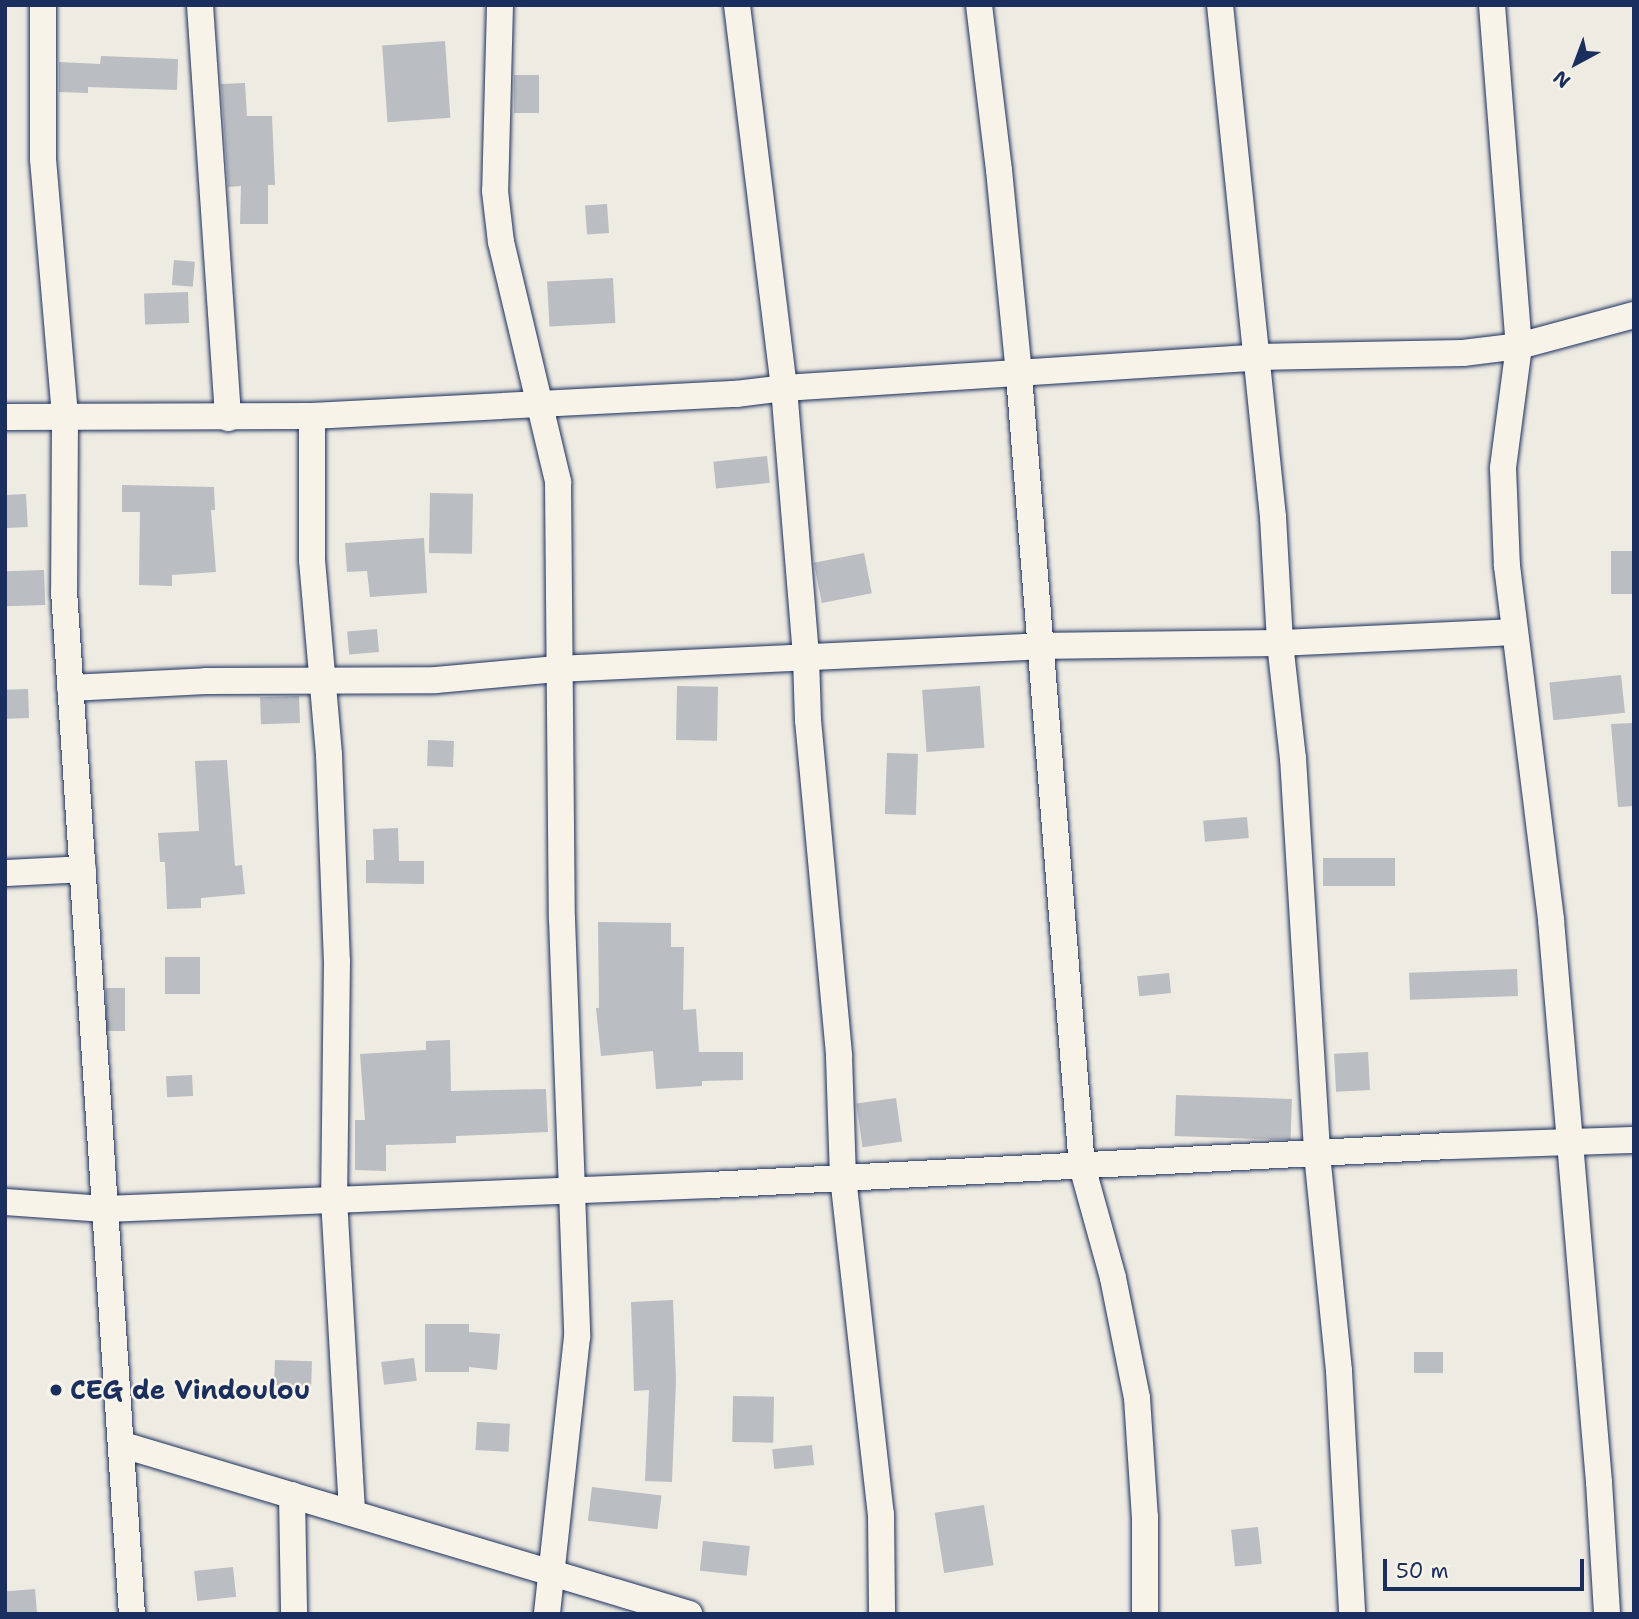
<!DOCTYPE html>
<html>
<head>
<meta charset="utf-8">
<style>
	body { margin:0 }
	#map { position:relative; width:1639px; height:1619px; overflow:hidden; background:#eeebe2; font-family:"Shantell Sans",sans-serif }
	div>[style] { position:absolute }
	[style*='--x'] { left:calc(var(--x)*1px); top:calc(var(--y)*1px); width:calc(var(--w)*1px); rotate:calc(var(--a)*1deg) }
	.building>* { inset:0; background:#babdc2; transform-origin:0 0 }
	.roads { filter:drop-shadow(0 0 2px #1b2f5e) drop-shadow(0 0 2px #1b2f5e) }
	.street>* { height:26px; margin:-13px; padding:0 13px; transform-origin:13px; border-radius:13px; background:#f7f3e8 }
	.dots>* { width:19px; height:19px; translate:-50% -50%; box-sizing:border-box; border:4px solid #f7f3e8; border-radius:50% }
	span { translate:-50% -50%; white-space:nowrap; text-align:center; line-height:1.15; -webkit-text-stroke:5px #f7f3e8; paint-order:stroke }
	.poi-label { font-size:26px; color:#1b2f5e; font-weight:700 }
	.left { translate:0 -50%; text-align:left }
	.frame { position:absolute; inset:0; border:7px solid #1b2f5e; pointer-events:none }
	.north { position:absolute; left:1541px; top:28px; width:70px; height:70px; -webkit-text-stroke:5px #f7f3e8; paint-order:stroke; rotate:221deg; font-size:19px; font-weight:700; line-height:28px; text-align:center; color:#1b2f5e }
	.north::after { content:''; display:block; margin:auto; width:24px; height:32px; background:#1b2f5e; clip-path:polygon(50% 0,100% 100%,50% 72%,0 100%) }
	.scale { position:absolute; left:1383px; top:1559px; width:201px; height:32px; box-sizing:border-box; border:4px solid #1b2f5e; border-top:0; padding-left:9px; font-size:21px; line-height:24px; white-space:nowrap; color:#1b2f5e; -webkit-text-stroke:5px #f7f3e8; paint-order:stroke }
</style>
</head>
<body>
<div id="map">
	<div class="building">
		<div style="left:445px;top:41px;width:77px;height:63px;rotate:86deg"></div>
		<div style="clip-path:polygon(101px 56px,178px 59px,177px 90px,88px 87px,88px 93px,59px 92px,59px 62px,100px 64px)"></div>
		<div style="left:514px;top:75px;width:25px;height:38px"></div>
		<div style="clip-path:polygon(245px 83px,247px 116px,272px 116px,275px 185px,268px 185px,268px 224px,240px 224px,241px 186px,228px 187px,221px 84px)"></div>
		<div style="left:607px;top:204px;width:29px;height:22px;rotate:86deg"></div>
		<div style="left:174px;top:260px;width:21px;height:25px;rotate:5deg"></div>
		<div style="left:613px;top:278px;width:45px;height:66px;rotate:87deg"></div>
		<div style="left:188px;top:292px;width:31px;height:44px;rotate:88deg"></div>
		<div style="left:767px;top:456px;width:27px;height:54px;rotate:84deg"></div>
		<div style="clip-path:polygon(122px 485px,214px 487px,215px 510px,211px 510px,216px 572px,172px 575px,172px 586px,139px 585px,140px 512px,122px 512px)"></div>
		<div style="left:430px;top:493px;width:43px;height:60px;rotate:1deg"></div>
		<div style="left:26px;top:494px;width:33px;height:21px;rotate:87deg"></div>
		<div style="clip-path:polygon(424px 538px,427px 593px,370px 597px,367px 571px,347px 572px,345px 543px)"></div>
		<div style="left:1611px;top:551px;width:23px;height:43px"></div>
		<div style="left:864px;top:553px;width:41px;height:51px;rotate:79deg"></div>
		<div style="left:44px;top:570px;width:35px;height:39px;rotate:88deg"></div>
		<div style="left:377px;top:629px;width:23px;height:30px;rotate:85deg"></div>
		<div style="left:1621px;top:675px;width:38px;height:72px;rotate:84deg"></div>
		<div style="left:677px;top:686px;width:41px;height:54px;rotate:1deg"></div>
		<div style="left:980px;top:686px;width:62px;height:58px;rotate:86deg"></div>
		<div style="left:28px;top:689px;width:29px;height:23px;rotate:88deg"></div>
		<div style="left:299px;top:696px;width:27px;height:39px;rotate:88deg"></div>
		<div style="clip-path:polygon(1634px 723px,1634px 806px,1618px 807px,1611px 724px)"></div>
		<div style="left:428px;top:740px;width:26px;height:26px;rotate:2deg"></div>
		<div style="left:887px;top:753px;width:31px;height:61px;rotate:2deg"></div>
		<div style="clip-path:polygon(227px 760px,235px 866px,242px 865px,245px 894px,201px 898px,201px 908px,167px 909px,165px 862px,160px 862px,158px 833px,199px 831px,195px 761px)"></div>
		<div style="left:1247px;top:817px;width:21px;height:44px;rotate:85deg"></div>
		<div style="clip-path:polygon(398px 828px,399px 861px,424px 861px,424px 884px,366px 883px,366px 860px,374px 860px,373px 829px)"></div>
		<div style="left:1395px;top:858px;width:28px;height:72px;rotate:90deg"></div>
		<div style="clip-path:polygon(598px 922px,671px 923px,671px 947px,684px 947px,683px 1010px,696px 1009px,699px 1052px,743px 1052px,743px 1080px,702px 1081px,702px 1086px,656px 1089px,653px 1051px,601px 1056px,596px 1008px,599px 1008px)"></div>
		<div style="left:165px;top:957px;width:35px;height:37px"></div>
		<div style="left:1517px;top:969px;width:27px;height:108px;rotate:88deg"></div>
		<div style="left:1169px;top:973px;width:20px;height:32px;rotate:84deg"></div>
		<div style="left:106px;top:988px;width:19px;height:43px"></div>
		<div style="clip-path:polygon(450px 1040px,451px 1091px,546px 1089px,548px 1132px,456px 1136px,456px 1143px,386px 1145px,386px 1171px,355px 1170px,355px 1120px,365px 1120px,360px 1054px,426px 1050px,426px 1041px)"></div>
		<div style="left:1368px;top:1052px;width:38px;height:34px;rotate:87deg"></div>
		<div style="left:192px;top:1075px;width:21px;height:26px;rotate:87deg"></div>
		<div style="left:1176px;top:1095px;width:116px;height:41px;rotate:2deg"></div>
		<div style="left:896px;top:1098px;width:44px;height:40px;rotate:82deg"></div>
		<div style="clip-path:polygon(673px 1300px,676px 1380px,672px 1482px,645px 1481px,649px 1390px,634px 1391px,631px 1302px)"></div>
		<div style="clip-path:polygon(425px 1324px,469px 1324px,469px 1332px,500px 1334px,497px 1370px,469px 1367px,469px 1372px,425px 1372px)"></div>
		<div style="left:1414px;top:1352px;width:29px;height:21px"></div>
		<div style="left:414px;top:1358px;width:23px;height:33px;rotate:83deg"></div>
		<div style="left:275px;top:1360px;width:37px;height:25px;rotate:2deg"></div>
		<div style="left:733px;top:1396px;width:41px;height:46px;rotate:1deg"></div>
		<div style="left:477px;top:1422px;width:33px;height:28px;rotate:3deg"></div>
		<div style="left:812px;top:1445px;width:20px;height:40px;rotate:84deg"></div>
		<div style="left:592px;top:1487px;width:70px;height:34px;rotate:7deg"></div>
		<div style="left:984px;top:1505px;width:61px;height:50px;rotate:81deg"></div>
		<div style="left:1258px;top:1527px;width:37px;height:27px;rotate:84deg"></div>
		<div style="left:703px;top:1541px;width:47px;height:30px;rotate:6deg"></div>
		<div style="left:233px;top:1567px;width:30px;height:39px;rotate:84deg"></div>
		<div style="left:35px;top:1589px;width:25px;height:30px;rotate:85deg"></div>
	</div>
	<div class="roads">
		<div class="street">
			<div style="--x:43;--y:5;--w:154;--a:90"></div>
			<div style="--x:43;--y:159;--w:259;--a:85.1"></div>
			<div style="--x:65;--y:417;--w:174;--a:90.3"></div>
			<div style="--x:64;--y:591;--w:1025;--a:86.2"></div>
			<div style="--x:200;--y:5;--w:414;--a:86.1"></div>
			<div style="--x:500;--y:5;--w:186;--a:91.5"></div>
			<div style="--x:495;--y:191;--w:51;--a:83.3"></div>
			<div style="--x:501;--y:242;--w:247;--a:76.6"></div>
			<div style="--x:558;--y:482;--w:437;--a:89.5"></div>
			<div style="--x:562;--y:919;--w:418;--a:87.9"></div>
			<div style="--x:577;--y:1337;--w:279;--a:96.2"></div>
			<div style="--x:737;--y:5;--w:386;--a:83"></div>
			<div style="--x:784;--y:388;--w:270;--a:85.3"></div>
			<div style="--x:806;--y:657;--w:63;--a:88.2"></div>
			<div style="--x:808;--y:720;--w:338;--a:84.7"></div>
			<div style="--x:839;--y:1057;--w:120;--a:88.1"></div>
			<div style="--x:843;--y:1177;--w:339;--a:83.6"></div>
			<div style="--x:881;--y:1514;--w:100;--a:89.4"></div>
			<div style="--x:979;--y:5;--w:166;--a:83.1"></div>
			<div style="--x:999;--y:170;--w:206;--a:84.4"></div>
			<div style="--x:1019;--y:375;--w:794;--a:85.45"></div>
			<div style="--x:1082;--y:1166;--w:116;--a:74.5"></div>
			<div style="--x:1113;--y:1278;--w:122;--a:78.7"></div>
			<div style="--x:1137;--y:1398;--w:119;--a:86.2"></div>
			<div style="--x:1145;--y:1517;--w:97;--a:90"></div>
			<div style="--x:1220;--y:5;--w:515;--a:84.09"></div>
			<div style="--x:1273;--y:517;--w:126;--a:86.8"></div>
			<div style="--x:1280;--y:643;--w:116;--a:83.6"></div>
			<div style="--x:1293;--y:758;--w:397;--a:86.5"></div>
			<div style="--x:1317;--y:1154;--w:218;--a:84.2"></div>
			<div style="--x:1339;--y:1371;--w:243;--a:86.9"></div>
			<div style="--x:1492;--y:5;--w:342;--a:85.5"></div>
			<div style="--x:1519;--y:346;--w:123;--a:97.5"></div>
			<div style="--x:1503;--y:468;--w:98;--a:87.7"></div>
			<div style="--x:1507;--y:566;--w:357;--a:82.9"></div>
			<div style="--x:1551;--y:920;--w:564;--a:85.12"></div>
			<div style="--x:1599;--y:1482;--w:132;--a:86.5"></div>
			<div style="--x:312;--y:416;--w:144;--a:90"></div>
			<div style="--x:312;--y:560;--w:196;--a:85"></div>
			<div style="--x:329;--y:755;--w:206;--a:87.8"></div>
			<div style="--x:337;--y:961;--w:238;--a:90.7"></div>
			<div style="--x:334;--y:1199;--w:314;--a:86.7"></div>
			<div style="--x:5;--y:417;--w:307;--a:-0.2"></div>
			<div style="--x:312;--y:416;--w:425;--a:-3"></div>
			<div style="--x:736;--y:394;--w:48;--a:-7.1"></div>
			<div style="--x:784;--y:388;--w:474;--a:-3.7"></div>
			<div style="--x:1257;--y:357;--w:206;--a:-1.1"></div>
			<div style="--x:1463;--y:353;--w:56;--a:-7.1"></div>
			<div style="--x:1519;--y:346;--w:119;--a:-15.1"></div>
			<div style="--x:70;--y:688;--w:136;--a:-2.9"></div>
			<div style="--x:206;--y:681;--w:230;--a:-0.2"></div>
			<div style="--x:436;--y:680;--w:121;--a:-5.2"></div>
			<div style="--x:557;--y:669;--w:484;--a:-2.7"></div>
			<div style="--x:1040;--y:646;--w:240;--a:-0.7"></div>
			<div style="--x:1280;--y:643;--w:233;--a:-2.7"></div>
			<div style="--x:5;--y:873;--w:78;--a:-2.9"></div>
			<div style="--x:5;--y:1202;--w:100;--a:4"></div>
			<div style="--x:105;--y:1209;--w:605;--a:-2.27"></div>
			<div style="--x:710;--y:1185;--w:740;--a:-3.02"></div>
			<div style="--x:1449;--y:1146;--w:185;--a:-1.9"></div>
			<div style="--x:123;--y:1445;--w:591;--a:16.62"></div>
			<div style="--x:292;--y:1495;--w:119;--a:89"></div>
		</div>
	</div>
	<div class="dots">
		<div style="left:56px;top:1390px;background:#1b2f5e"></div>
	</div>
	<div class="poi-label">
		<span class="left" style="left:70px;top:1390px">CEG de Vindoulou</span>
	</div>
	<div class="frame"></div>
	<div class="north">N</div>
	<div class="scale">50 m</div>
</div>
</body>
</html>
